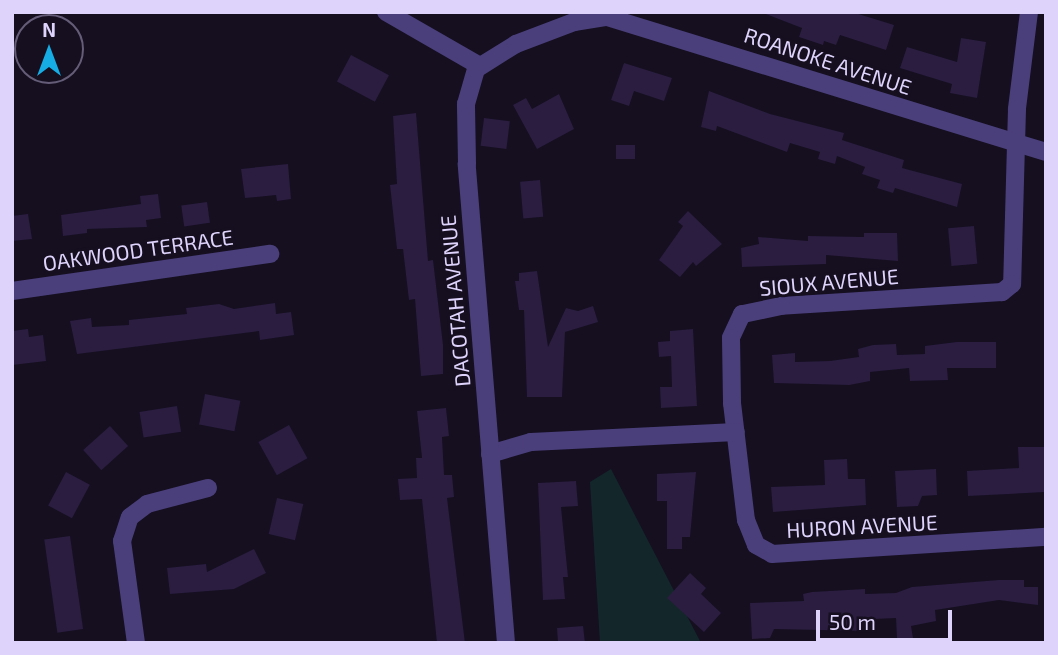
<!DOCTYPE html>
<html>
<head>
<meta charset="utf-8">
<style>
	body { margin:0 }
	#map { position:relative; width:1058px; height:655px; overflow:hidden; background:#150f20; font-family:"Exo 2",sans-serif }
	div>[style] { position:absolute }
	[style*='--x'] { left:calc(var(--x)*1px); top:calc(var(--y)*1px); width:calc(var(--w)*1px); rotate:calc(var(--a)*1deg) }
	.green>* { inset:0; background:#13272a }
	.building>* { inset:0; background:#2a1d3f; transform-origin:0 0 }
	.minor>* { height:18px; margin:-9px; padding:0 9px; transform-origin:9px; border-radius:9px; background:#4b3f7b }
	span { translate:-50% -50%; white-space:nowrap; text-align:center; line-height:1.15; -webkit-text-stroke:6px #150f20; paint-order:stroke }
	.street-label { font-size:21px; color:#ded3fb }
	.frame { position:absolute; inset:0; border:14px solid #ded3fb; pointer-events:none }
	.north { position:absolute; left:14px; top:14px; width:70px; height:70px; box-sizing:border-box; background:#150f20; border:2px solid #655d78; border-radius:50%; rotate:0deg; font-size:19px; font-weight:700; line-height:28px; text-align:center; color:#ded3fb }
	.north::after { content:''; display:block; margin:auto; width:24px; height:32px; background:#15ade4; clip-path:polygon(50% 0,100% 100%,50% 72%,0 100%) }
	.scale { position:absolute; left:816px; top:610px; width:136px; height:32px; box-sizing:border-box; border:4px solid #ded3fb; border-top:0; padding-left:9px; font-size:21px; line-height:24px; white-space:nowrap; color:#ded3fb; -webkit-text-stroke:5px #150f20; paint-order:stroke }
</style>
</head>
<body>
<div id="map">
	<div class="green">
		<div style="clip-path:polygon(611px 469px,701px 643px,600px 643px,590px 482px)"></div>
	</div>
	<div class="building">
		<div style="clip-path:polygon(761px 12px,852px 12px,894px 25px,886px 50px,840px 35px,836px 45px,824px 41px,823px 45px,799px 37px,802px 28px)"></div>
		<div style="clip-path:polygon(961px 38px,986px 42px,977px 98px,950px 93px,952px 84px,900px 68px,907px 47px,957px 62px)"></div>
		<div style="left:351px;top:55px;width:43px;height:30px;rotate:28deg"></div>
		<div style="clip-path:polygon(624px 63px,672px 78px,664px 101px,634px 91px,629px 106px,611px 100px)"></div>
		<div style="clip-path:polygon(709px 91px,770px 114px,844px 133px,842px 140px,904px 160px,902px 168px,962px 184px,957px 207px,895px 188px,893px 193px,877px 188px,880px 180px,862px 174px,865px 167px,837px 156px,835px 164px,818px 159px,820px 152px,790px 143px,787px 152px,717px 126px,716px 131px,701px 127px)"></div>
		<div style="clip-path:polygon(559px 94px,574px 129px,537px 149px,513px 105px,526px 98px,532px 109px)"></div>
		<div style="clip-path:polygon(416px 113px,428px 261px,433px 260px,443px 345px,443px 374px,421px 376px,415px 299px,409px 300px,403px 249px,397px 249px,390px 185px,397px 184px,393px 116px)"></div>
		<div style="left:484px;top:118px;width:26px;height:28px;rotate:7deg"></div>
		<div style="left:616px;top:145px;width:19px;height:14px"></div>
		<div style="clip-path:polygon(288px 164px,291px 199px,277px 201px,276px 195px,245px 198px,241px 169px)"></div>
		<div style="left:540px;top:180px;width:37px;height:20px;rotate:85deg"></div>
		<div style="clip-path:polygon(158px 194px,161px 218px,146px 220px,147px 227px,87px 229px,87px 233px,63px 236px,61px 215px,141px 204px,140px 196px)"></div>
		<div style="left:207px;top:202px;width:21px;height:26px;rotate:82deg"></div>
		<div style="clip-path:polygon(688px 211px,722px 244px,696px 266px,693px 262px,680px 277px,659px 260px,683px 226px,678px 222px)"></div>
		<div style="clip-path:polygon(28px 214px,32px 239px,12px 241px,12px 216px)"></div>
		<div style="left:974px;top:226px;width:38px;height:26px;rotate:85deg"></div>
		<div style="clip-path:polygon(864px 233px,897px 233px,898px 261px,826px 255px,826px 264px,742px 267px,741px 248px,759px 244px,758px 237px,808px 241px,808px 236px,864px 237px)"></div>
		<div style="clip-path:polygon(537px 271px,548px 347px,566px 308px,578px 311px,593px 306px,598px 322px,565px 332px,562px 397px,527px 397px,524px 310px,519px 310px,515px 281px,519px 281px,519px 273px)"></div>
		<div style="clip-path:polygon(275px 303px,276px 314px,291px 312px,294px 335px,260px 340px,259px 331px,77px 354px,70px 321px,91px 318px,92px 327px,129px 325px,129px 320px,187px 314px,186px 308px,219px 304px,234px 309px)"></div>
		<div style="clip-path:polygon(28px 329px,29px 337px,43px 335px,46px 361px,12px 365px,12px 331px)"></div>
		<div style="clip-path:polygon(693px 329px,697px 406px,661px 408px,660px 387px,672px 387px,671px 356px,659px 357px,658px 342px,670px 341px,670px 331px)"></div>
		<div style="clip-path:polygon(957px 342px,996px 342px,996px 368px,947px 368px,948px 380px,910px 381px,909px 368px,870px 372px,870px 381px,849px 385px,774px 383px,772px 355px,795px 353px,795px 362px,830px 361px,859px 357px,858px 349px,873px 345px,896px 344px,897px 355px,925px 354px,925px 346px)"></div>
		<div style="left:205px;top:394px;width:36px;height:31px;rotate:11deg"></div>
		<div style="left:177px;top:406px;width:26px;height:38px;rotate:81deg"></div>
		<div style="clip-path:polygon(446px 408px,449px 436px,442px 437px,444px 475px,452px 475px,454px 497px,447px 498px,465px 643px,437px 643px,422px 499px,400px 500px,398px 479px,417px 478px,416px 458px,422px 458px,417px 411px)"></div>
		<div style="left:289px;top:425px;width:38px;height:35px;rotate:61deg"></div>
		<div style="left:110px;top:426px;width:27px;height:36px;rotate:48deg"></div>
		<div style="clip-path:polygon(1018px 447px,1044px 447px,1045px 492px,968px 496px,967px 471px,1019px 468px)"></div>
		<div style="clip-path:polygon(847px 459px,848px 479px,865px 479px,866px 505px,773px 512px,771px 487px,825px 485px,824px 460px)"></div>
		<div style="clip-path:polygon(936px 469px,937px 495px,922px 496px,918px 506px,897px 507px,895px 471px)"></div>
		<div style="left:66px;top:472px;width:27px;height:38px;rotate:28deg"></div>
		<div style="clip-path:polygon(696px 472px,690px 537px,682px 537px,682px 549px,667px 549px,667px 501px,657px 501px,657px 474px)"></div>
		<div style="clip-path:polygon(576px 481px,578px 506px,561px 507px,568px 577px,563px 577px,565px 599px,543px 600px,538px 483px)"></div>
		<div style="left:277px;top:498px;width:27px;height:37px;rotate:13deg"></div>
		<div style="left:70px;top:536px;width:94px;height:26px;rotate:82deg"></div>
		<div style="clip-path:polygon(254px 549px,266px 573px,234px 589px,170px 594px,167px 568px,206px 564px,207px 572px)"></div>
		<div style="clip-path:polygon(690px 573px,706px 588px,701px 594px,721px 613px,704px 632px,667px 598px)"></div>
		<div style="clip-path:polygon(999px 580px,1024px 580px,1024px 587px,1038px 587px,1038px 605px,999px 600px,935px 610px,936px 621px,911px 626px,913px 638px,897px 639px,896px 618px,875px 619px,866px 631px,774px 629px,770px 638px,752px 639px,750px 603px,804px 601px,803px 594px,812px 592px,865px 589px,865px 594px,896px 593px,912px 587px)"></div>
		<div style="clip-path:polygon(583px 626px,585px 643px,558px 643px,557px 628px)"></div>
	</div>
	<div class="minor">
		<div style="--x:386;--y:12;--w:108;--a:29.9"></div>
		<div style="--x:1029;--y:12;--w:98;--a:97.1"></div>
		<div style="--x:1017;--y:109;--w:175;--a:91.6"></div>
		<div style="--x:1012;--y:284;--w:13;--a:141"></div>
		<div style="--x:1002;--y:292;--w:221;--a:176.4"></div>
		<div style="--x:781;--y:306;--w:40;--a:168"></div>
		<div style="--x:742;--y:314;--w:26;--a:115"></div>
		<div style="--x:731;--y:338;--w:65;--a:89.1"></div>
		<div style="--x:732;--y:403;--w:118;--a:83.2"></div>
		<div style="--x:746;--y:520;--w:27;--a:68"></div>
		<div style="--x:756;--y:545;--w:18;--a:29"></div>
		<div style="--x:772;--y:554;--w:275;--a:-3.6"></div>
		<div style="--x:12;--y:291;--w:261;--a:-8.2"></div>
		<div style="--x:490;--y:454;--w:43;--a:-16.3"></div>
		<div style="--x:531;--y:442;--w:205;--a:-2.8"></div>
		<div style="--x:136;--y:643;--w:103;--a:-97.8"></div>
		<div style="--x:122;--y:541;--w:25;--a:-72"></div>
		<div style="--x:130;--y:517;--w:21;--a:-37"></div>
		<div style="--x:147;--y:504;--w:63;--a:-14.7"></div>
		<div style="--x:506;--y:643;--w:481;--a:-94.7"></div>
		<div style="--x:467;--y:164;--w:60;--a:-91"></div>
		<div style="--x:466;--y:104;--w:36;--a:-74"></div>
		<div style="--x:476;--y:69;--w:47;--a:-32"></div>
		<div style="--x:516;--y:44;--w:62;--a:-20.8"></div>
		<div style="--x:574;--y:22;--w:33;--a:-9"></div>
		<div style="--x:607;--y:17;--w:459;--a:17.1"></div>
	</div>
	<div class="street-label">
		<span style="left:828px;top:61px;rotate:18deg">ROANOKE AVENUE</span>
		<span style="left:138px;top:250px;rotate:-8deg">OAKWOOD TERRACE</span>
		<span style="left:829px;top:282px;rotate:-5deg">SIOUX AVENUE</span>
		<span style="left:455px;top:301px;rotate:-95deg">DACOTAH AVENUE</span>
		<span style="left:862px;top:526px;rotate:-3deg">HURON AVENUE</span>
	</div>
	<div class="frame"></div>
	<div class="north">N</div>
	<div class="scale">50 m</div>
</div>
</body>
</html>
